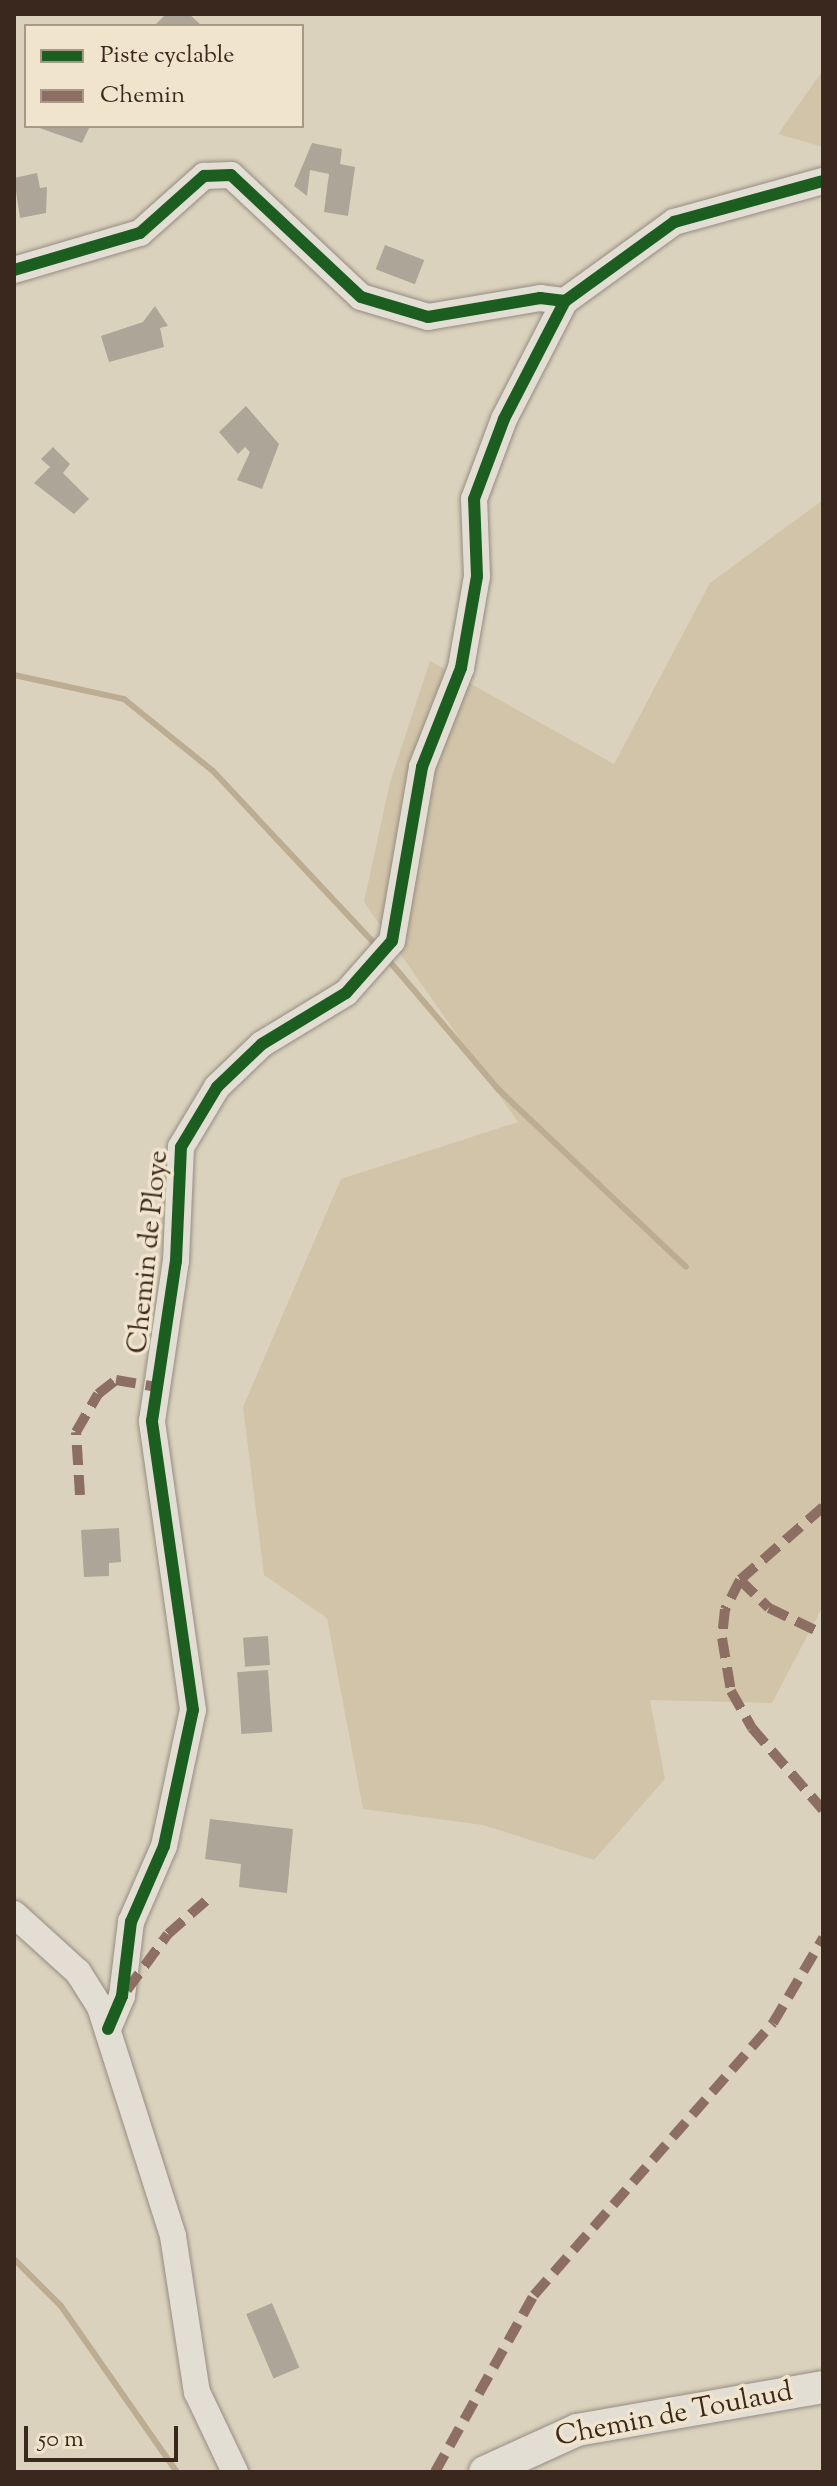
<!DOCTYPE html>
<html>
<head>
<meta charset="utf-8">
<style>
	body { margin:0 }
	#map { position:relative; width:837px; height:2486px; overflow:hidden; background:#dbd2be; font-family:"Sorts Mill Goudy",serif }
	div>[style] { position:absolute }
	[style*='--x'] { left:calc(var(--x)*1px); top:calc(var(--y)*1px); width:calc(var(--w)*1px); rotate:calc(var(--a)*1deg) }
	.green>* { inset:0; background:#d2c4a9 }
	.stream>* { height:6px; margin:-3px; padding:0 3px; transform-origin:3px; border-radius:3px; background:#bbac92 }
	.building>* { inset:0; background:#aca598; transform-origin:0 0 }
	.roads { filter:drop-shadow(0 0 2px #958d80) drop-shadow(0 0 2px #958d80) }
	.minor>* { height:26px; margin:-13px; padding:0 13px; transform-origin:13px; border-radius:13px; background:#e3ded4 }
	.tertiary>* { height:32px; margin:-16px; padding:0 16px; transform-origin:16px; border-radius:16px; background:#e3ded4 }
	.quiet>* { height:10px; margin-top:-5px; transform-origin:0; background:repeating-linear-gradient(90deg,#8d6e63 0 20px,transparent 0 30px) }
	.cycleway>* { height:12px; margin:-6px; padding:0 6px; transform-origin:6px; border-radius:6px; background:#1b5e20 }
	span { translate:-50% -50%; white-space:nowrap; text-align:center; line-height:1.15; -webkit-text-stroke:7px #f0e4cc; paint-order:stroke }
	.street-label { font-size:28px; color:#3a281e }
	.frame { position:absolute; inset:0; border:16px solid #3a281e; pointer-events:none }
	.legend { position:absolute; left:24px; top:24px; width:280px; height:104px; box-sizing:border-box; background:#f0e4cc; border:2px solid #a79986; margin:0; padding:10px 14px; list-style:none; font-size:24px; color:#3a281e }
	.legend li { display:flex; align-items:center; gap:16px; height:40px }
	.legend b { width:40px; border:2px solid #a79986 }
	.scale { position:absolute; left:24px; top:2426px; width:154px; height:36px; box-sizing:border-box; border:4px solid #3a281e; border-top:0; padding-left:10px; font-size:24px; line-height:28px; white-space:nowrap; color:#3a281e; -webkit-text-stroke:6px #f0e4cc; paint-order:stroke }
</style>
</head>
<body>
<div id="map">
	<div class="green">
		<div style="clip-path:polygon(823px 70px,823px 147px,778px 134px)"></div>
		<div style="clip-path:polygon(823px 500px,823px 1606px,772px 1703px,650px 1700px,665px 1779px,594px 1860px,483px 1825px,363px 1809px,327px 1618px,264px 1575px,243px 1407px,341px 1179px,518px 1122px,364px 902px,390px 782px,430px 661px,614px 764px,710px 583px)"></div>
	</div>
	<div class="stream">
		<div style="--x:14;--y:675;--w:113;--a:12.3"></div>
		<div style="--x:124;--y:699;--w:114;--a:39"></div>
		<div style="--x:213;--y:771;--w:238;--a:46.9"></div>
		<div style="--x:390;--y:962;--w:168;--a:49.6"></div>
		<div style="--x:499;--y:1090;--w:257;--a:43.4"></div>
		<div style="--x:14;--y:2259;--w:66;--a:45"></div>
		<div style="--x:61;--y:2306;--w:203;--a:55.1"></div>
	</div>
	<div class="building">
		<div style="clip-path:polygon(166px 14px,189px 14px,202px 26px,154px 26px)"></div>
		<div style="clip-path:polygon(34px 126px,90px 126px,82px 143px)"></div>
		<div style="clip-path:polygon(312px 143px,342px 149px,340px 164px,355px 167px,348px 216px,324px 212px,329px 174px,310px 170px,307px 196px,294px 186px)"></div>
		<div style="clip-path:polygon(37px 173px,40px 188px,47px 187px,46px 213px,20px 218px,14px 178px)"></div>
		<div style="left:385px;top:245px;width:42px;height:26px;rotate:21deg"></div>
		<div style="clip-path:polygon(155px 306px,168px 326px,160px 328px,164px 347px,109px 362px,101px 336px,143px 322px)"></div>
		<div style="clip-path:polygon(246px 406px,279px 444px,262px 489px,237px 480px,250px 452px,245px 447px,238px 454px,219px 432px)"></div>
		<div style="clip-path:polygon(53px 447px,70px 464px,63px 473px,89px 499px,74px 514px,34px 483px,50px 467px,41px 459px)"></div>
		<div style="clip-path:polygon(119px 1528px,121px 1562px,109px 1563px,109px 1576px,84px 1577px,81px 1530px)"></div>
		<div style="left:268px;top:1636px;width:29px;height:25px;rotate:86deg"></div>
		<div style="left:268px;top:1670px;width:62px;height:31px;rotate:86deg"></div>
		<div style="clip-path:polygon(210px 1819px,293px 1829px,287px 1893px,239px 1887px,241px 1864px,205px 1859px)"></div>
		<div style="left:272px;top:2303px;width:70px;height:28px;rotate:67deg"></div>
	</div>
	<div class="roads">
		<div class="minor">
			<div style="--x:14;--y:270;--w:131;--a:-16.4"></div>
			<div style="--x:140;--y:233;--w:86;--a:-41.7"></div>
			<div style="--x:204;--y:176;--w:27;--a:-2"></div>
			<div style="--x:231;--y:175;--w:178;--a:43.2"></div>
			<div style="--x:361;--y:297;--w:70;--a:16.6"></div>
			<div style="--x:428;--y:317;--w:114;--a:-9.6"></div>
			<div style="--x:540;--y:298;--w:25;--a:7"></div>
			<div style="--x:14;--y:1914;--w:86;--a:42.2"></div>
			<div style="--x:78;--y:1972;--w:41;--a:57.8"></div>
			<div style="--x:100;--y:2007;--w:240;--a:72.3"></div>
			<div style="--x:173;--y:2236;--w:158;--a:81.3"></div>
			<div style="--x:197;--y:2392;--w:89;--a:64.6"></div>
			<div style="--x:108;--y:2029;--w:36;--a:-67"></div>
			<div style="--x:122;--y:1996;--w:75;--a:-83.1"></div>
			<div style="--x:131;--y:1922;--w:83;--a:-66.5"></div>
			<div style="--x:164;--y:1846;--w:139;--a:-78"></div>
			<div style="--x:193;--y:1710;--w:292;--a:-98.1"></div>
			<div style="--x:152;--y:1421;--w:162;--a:-81.5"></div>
			<div style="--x:176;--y:1261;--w:114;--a:-87.5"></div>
			<div style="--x:181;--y:1147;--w:70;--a:-59"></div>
			<div style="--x:217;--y:1087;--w:62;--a:-43.7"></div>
			<div style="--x:262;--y:1044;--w:98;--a:-31.3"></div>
			<div style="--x:346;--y:993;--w:69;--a:-48.5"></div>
			<div style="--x:392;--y:941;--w:177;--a:-80.2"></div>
			<div style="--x:422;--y:767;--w:106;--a:-68.5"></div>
			<div style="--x:461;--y:668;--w:93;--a:-80.1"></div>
			<div style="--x:477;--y:576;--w:77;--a:-92.2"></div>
			<div style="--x:474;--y:499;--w:85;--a:-69.4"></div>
			<div style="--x:504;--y:419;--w:133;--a:-62.7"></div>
			<div style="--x:565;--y:301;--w:135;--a:-35.9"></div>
			<div style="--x:674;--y:222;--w:155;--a:-15.4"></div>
		</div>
		<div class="tertiary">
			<div style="--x:485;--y:2472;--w:101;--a:-24.5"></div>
			<div style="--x:577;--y:2430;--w:250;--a:-9.9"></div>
		</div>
	</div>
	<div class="quiet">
		<div style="--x:80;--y:1495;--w:63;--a:-93.6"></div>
		<div style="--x:76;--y:1432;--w:44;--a:-59.9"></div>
		<div style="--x:98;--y:1394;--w:23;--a:-38"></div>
		<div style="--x:116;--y:1380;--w:42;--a:9.7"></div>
		<div style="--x:823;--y:1507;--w:111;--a:138.7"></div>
		<div style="--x:740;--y:1580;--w:33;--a:117"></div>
		<div style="--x:725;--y:1609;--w:29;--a:96"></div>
		<div style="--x:722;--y:1638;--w:54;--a:80.4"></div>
		<div style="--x:731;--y:1691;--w:43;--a:60.4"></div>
		<div style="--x:752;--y:1728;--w:108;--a:49.1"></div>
		<div style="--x:740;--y:1580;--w:40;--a:44"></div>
		<div style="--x:769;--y:1608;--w:60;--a:25.7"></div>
		<div style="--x:127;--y:1990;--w:69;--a:-53.8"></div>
		<div style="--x:168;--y:1934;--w:55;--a:-41.3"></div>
		<div style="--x:435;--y:2472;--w:203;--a:-60.8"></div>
		<div style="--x:534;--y:2295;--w:362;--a:-48.7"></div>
		<div style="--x:773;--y:2023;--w:99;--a:-59.5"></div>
	</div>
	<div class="cycleway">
		<div style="--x:14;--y:270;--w:131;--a:-16.4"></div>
		<div style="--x:140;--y:233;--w:86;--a:-41.7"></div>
		<div style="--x:204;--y:176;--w:27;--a:-2"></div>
		<div style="--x:231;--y:175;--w:178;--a:43.2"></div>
		<div style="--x:361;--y:297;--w:70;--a:16.6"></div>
		<div style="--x:428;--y:317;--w:114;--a:-9.6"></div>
		<div style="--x:540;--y:298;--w:25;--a:7"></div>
		<div style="--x:108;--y:2029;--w:36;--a:-67"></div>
		<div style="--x:122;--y:1996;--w:75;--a:-83.1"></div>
		<div style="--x:131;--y:1922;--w:83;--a:-66.5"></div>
		<div style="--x:164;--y:1846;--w:139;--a:-78"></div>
		<div style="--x:193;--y:1710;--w:292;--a:-98.1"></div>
		<div style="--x:152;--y:1421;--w:162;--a:-81.5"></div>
		<div style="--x:176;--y:1261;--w:114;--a:-87.5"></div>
		<div style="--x:181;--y:1147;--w:70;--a:-59"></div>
		<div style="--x:217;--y:1087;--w:62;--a:-43.7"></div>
		<div style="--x:262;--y:1044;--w:98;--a:-31.3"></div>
		<div style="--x:346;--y:993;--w:69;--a:-48.5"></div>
		<div style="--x:392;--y:941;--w:177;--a:-80.2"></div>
		<div style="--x:422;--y:767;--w:106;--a:-68.5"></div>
		<div style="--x:461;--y:668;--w:93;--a:-80.1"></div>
		<div style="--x:477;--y:576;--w:77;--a:-92.2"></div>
		<div style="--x:474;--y:499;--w:85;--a:-69.4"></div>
		<div style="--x:504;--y:419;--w:133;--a:-62.7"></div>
		<div style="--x:565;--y:301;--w:135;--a:-35.9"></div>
		<div style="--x:674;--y:222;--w:155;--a:-15.4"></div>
	</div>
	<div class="street-label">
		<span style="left:149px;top:1252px;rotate:-84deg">Chemin de Ploye</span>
		<span style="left:674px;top:2415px;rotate:-11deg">Chemin de Toulaud</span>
	</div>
	<div class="frame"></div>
	<ul class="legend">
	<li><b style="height:10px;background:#1b5e20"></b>Piste cyclable</li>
	<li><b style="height:10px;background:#8d6e63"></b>Chemin</li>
	</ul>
	<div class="scale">50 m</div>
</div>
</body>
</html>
